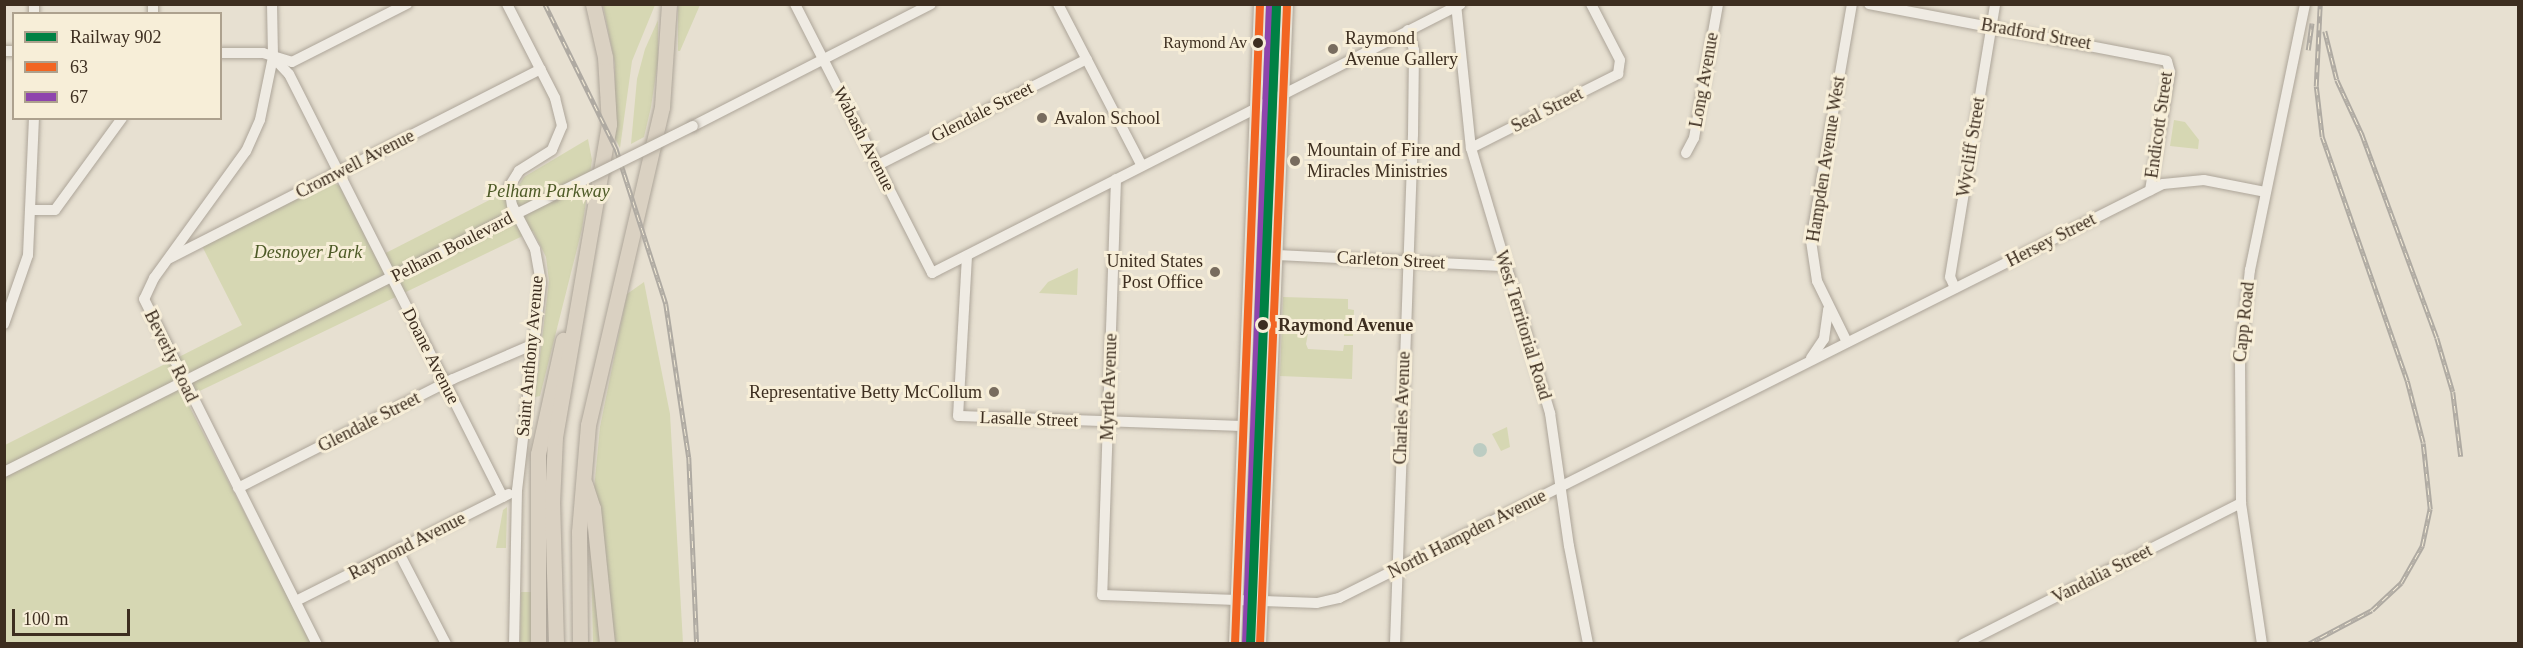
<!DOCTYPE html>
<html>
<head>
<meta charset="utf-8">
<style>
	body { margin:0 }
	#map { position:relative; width:2523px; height:648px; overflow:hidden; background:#e7e0d1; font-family:Georgia,serif }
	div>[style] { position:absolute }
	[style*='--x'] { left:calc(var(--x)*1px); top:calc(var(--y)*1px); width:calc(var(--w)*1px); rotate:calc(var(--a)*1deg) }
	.green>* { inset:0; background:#d6d7b3 }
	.water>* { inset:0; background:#bcccc2 }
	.round { border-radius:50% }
	.roads { filter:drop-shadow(0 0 2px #ada599) drop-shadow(0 0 2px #ada599) }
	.minor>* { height:10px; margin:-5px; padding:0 5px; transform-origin:5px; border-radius:5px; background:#efebe3 }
	.major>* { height:12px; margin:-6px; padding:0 6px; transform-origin:6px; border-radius:6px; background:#e6e1d4 }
	.highway>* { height:15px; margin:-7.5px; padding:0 7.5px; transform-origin:7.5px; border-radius:7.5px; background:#dad1c2 }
	.rail>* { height:4.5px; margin-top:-2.25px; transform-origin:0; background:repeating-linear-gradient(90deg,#f7eed8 0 7px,#afaaa2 0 14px); box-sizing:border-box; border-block:2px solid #afaaa2 }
	.bridges { filter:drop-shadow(0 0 2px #ada599) drop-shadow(0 0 2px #ada599) }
	.minor-bridge>* { height:10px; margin:-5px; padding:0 5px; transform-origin:5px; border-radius:5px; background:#efebe3 }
	.bus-1>* { height:8px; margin:-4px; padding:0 4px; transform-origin:4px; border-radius:4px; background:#f26522 }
	.bus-2>* { height:8px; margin:-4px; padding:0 4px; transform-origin:4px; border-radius:4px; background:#8e44ad }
	.rail-1>* { height:9px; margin:-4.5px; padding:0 4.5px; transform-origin:4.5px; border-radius:4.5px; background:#008144 }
	.dots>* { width:16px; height:16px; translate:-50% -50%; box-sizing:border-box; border:3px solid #f7eed8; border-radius:50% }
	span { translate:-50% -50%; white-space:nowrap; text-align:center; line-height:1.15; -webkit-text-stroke:6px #f7eed8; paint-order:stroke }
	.bus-label { font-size:16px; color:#3d2e20 }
	.right { translate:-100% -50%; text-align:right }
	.street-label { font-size:18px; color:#3d2e20 }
	.poi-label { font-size:18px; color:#3d2e20 }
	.left { translate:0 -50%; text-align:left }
	.park-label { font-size:18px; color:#4d5a26; font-style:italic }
	.stop-label { font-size:18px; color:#3d2e20; font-weight:700 }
	.frame { position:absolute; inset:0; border:6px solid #3d2e20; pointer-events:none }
	.legend { position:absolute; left:12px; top:12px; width:210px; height:108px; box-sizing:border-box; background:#f7eed8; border:2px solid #ada18e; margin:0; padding:8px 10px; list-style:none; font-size:18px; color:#3d2e20 }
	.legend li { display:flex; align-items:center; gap:12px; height:30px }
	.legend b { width:30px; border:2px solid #ada18e }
	.scale { position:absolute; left:12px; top:609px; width:118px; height:27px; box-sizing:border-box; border:3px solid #3d2e20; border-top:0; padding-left:8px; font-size:18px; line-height:21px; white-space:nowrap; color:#3d2e20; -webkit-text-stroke:4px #f7eed8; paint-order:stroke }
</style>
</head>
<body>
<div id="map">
	<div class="green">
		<div style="clip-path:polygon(603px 5px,655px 5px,632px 61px,620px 148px,615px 138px,615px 64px)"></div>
		<div style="clip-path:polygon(678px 5px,700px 5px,680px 51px,678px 51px)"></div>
		<div style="clip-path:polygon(658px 20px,658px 61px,651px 107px,644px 137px,631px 144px,637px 79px,645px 49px)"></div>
		<div style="clip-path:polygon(2174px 120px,2185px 122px,2199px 140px,2198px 149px,2170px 146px)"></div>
		<div style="clip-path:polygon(588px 139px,592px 160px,582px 229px,540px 396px,535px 397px,549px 281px,546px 257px,533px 231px,185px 398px,312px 643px,5px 644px,5px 445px,242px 325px,202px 246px,331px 182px,340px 186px,376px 258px,519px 185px,524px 177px)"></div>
		<div style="clip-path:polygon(1078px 268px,1077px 295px,1039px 293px,1048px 282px)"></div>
		<div style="clip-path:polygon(644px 282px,670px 414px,683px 643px,616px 644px,599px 558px,594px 489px,600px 427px,627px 294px)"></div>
		<div style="clip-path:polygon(1283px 297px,1348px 299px,1348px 309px,1354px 310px,1353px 336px,1344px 336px,1344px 329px,1309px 328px,1306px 344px,1308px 349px,1343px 351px,1344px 345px,1353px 345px,1352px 379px,1280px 376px)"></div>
		<div style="clip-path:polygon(1507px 427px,1510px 447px,1501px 451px,1492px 434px)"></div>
		<div style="clip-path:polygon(507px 507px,506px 548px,496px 548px,503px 510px)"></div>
		<div style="clip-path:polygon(591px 555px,603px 643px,593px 643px)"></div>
		<div style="clip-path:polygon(521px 592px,533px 592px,535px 643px,520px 644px)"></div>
	</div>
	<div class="water">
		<div class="round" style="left:1473px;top:443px;width:14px;height:14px"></div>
	</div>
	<div class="roads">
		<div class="minor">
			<div style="--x:34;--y:4;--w:10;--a:90"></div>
			<div style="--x:272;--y:4;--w:53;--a:88.9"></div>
			<div style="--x:273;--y:57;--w:64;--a:101.7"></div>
			<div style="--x:260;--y:120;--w:34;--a:114"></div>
			<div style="--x:246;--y:151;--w:157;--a:125.9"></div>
			<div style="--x:154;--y:278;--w:23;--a:115"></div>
			<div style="--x:144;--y:299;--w:386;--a:63.4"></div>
			<div style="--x:507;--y:4;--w:106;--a:62.9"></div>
			<div style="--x:555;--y:98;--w:29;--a:76"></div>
			<div style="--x:562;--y:126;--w:26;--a:113"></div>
			<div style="--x:552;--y:150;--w:39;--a:148"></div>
			<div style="--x:519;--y:171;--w:19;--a:122"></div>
			<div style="--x:509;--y:187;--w:18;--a:81"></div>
			<div style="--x:512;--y:205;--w:50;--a:62.4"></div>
			<div style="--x:535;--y:249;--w:35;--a:80"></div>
			<div style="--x:541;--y:283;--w:208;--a:96.6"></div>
			<div style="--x:517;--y:490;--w:154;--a:91.1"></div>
			<div style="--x:795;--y:4;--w:302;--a:63"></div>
			<div style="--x:932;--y:273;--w:593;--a:-26.95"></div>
			<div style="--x:1058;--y:4;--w:182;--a:62.6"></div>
			<div style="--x:1456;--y:4;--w:145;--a:84.1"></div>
			<div style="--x:1471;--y:148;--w:277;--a:73.4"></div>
			<div style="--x:1550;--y:413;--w:134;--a:81.9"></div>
			<div style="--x:1569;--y:546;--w:100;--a:79"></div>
			<div style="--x:1869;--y:4;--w:303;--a:10.8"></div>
			<div style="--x:2167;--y:61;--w:11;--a:75"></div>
			<div style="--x:2170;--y:72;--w:120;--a:99.6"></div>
			<div style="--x:153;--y:14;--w:10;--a:-90"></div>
			<div style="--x:4;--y:51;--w:10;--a:0"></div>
			<div style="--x:220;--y:53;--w:43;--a:0"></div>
			<div style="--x:263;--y:53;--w:30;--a:17"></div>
			<div style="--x:292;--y:62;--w:129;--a:-26.8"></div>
			<div style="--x:273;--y:57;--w:23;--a:47"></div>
			<div style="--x:289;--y:74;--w:474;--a:63.2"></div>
			<div style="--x:693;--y:126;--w:267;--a:-27.1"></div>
			<div style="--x:1471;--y:148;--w:165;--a:-26.7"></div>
			<div style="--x:1618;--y:74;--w:14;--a:-82"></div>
			<div style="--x:1620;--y:60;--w:63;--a:-117.4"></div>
			<div style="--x:1686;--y:153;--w:17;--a:-62"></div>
			<div style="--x:1694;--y:138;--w:136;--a:-79.8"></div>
			<div style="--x:878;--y:165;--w:234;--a:-26.9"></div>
			<div style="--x:1116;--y:179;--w:416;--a:91.9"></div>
			<div style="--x:1102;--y:595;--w:215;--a:2.1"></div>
			<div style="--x:1317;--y:603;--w:23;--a:-13"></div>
			<div style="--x:1339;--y:598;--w:922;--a:-26.68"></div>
			<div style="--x:2163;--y:184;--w:41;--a:-5.6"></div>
			<div style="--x:2204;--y:180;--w:62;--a:11.1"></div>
			<div style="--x:33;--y:210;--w:22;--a:0"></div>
			<div style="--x:55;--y:210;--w:114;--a:-53.9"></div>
			<div style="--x:1277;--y:255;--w:229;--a:2.8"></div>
			<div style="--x:967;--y:256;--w:160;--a:93.2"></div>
			<div style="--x:958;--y:416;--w:286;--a:2"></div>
			<div style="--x:170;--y:258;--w:416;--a:-27"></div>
			<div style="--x:1955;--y:288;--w:12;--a:-114"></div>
			<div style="--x:1950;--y:277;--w:277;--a:-80.6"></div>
			<div style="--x:4;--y:324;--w:73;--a:-70.8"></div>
			<div style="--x:28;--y:255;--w:137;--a:-87.5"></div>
			<div style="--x:1847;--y:342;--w:68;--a:-116.2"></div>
			<div style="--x:1817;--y:281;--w:40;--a:-98.5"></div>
			<div style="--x:1811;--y:241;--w:241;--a:-80.2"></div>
			<div style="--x:1811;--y:358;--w:23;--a:-56"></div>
			<div style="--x:1824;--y:339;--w:30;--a:-82"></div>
			<div style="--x:4;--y:472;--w:616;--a:-26.73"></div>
			<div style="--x:238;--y:488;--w:241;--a:-26.9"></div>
			<div style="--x:453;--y:379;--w:88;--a:-23.4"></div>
			<div style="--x:398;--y:551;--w:105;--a:62.7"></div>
			<div style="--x:296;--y:601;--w:238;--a:-26.7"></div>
			<div style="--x:1395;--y:644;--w:510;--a:-87.98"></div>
			<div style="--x:1413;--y:134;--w:84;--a:-89.3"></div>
			<div style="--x:1414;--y:50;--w:21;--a:-107"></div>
			<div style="--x:1963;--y:644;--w:312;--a:-26.9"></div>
			<div style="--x:2262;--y:644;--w:143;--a:-98.5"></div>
			<div style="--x:2241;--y:503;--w:143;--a:-90.4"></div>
			<div style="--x:2240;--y:360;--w:91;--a:-83.7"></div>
			<div style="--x:2250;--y:270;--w:272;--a:-78.3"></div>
		</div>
		<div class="major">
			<div style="--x:1235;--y:644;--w:640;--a:-87.76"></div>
			<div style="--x:1260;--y:644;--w:641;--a:-87.58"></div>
		</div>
		<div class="highway">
			<div style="--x:585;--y:484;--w:25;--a:72"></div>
			<div style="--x:593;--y:508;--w:137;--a:84.1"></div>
			<div style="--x:538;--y:644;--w:190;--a:-90"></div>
			<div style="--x:538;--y:454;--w:117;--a:-77.6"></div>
			<div style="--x:556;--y:644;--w:141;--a:-91.6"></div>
			<div style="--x:552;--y:503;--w:66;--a:-87.4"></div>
			<div style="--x:555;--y:437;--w:318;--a:-80.2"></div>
			<div style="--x:609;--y:124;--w:67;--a:-93.4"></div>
			<div style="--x:605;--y:57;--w:54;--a:-102.8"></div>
			<div style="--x:580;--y:644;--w:112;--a:-90.5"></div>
			<div style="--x:579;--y:532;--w:107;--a:-85.2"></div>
			<div style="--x:588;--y:425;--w:326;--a:-76.9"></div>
			<div style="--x:662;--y:107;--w:103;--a:-86.1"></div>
		</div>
	</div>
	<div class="rail">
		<div style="--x:545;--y:4;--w:161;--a:63.8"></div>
		<div style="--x:616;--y:148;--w:164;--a:72.2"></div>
		<div style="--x:666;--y:304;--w:155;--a:81.5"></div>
		<div style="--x:689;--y:457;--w:187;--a:87.6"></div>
		<div style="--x:2325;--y:31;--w:50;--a:76.2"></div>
		<div style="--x:2337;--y:80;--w:60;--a:65.2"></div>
		<div style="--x:2362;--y:134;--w:217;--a:69.8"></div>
		<div style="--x:2437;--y:338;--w:56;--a:73.5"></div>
		<div style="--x:2453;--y:392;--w:65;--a:83"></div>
		<div style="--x:2308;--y:50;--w:27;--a:-82"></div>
		<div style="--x:2308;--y:644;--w:72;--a:-28"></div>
		<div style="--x:2372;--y:610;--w:40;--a:-43"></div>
		<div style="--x:2401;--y:583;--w:43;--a:-60.4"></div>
		<div style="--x:2422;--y:546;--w:38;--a:-78"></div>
		<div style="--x:2430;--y:509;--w:66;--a:-96.1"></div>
		<div style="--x:2423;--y:443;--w:64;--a:-104.5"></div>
		<div style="--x:2407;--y:381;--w:258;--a:-109.2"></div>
		<div style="--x:2322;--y:137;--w:51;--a:-96.7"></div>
		<div style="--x:2316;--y:86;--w:82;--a:-87.2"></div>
	</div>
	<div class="bridges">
		<div class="minor-bridge">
			<div style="--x:554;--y:195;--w:155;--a:-26.4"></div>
		</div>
	</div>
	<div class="bus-1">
		<div style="--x:1235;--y:644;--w:640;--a:-87.76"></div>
		<div style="--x:1260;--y:644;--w:641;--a:-87.58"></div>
	</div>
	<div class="bus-2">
		<div style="--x:1246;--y:644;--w:640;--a:-87.85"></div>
	</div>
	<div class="rail-1">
		<div style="--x:1250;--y:644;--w:641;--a:-87.67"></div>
	</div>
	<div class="dots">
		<div style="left:1258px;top:43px;background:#3d2e20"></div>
		<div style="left:1333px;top:49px;background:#786c5e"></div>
		<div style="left:1042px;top:118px;background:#786c5e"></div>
		<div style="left:1295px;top:161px;background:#786c5e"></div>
		<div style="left:1215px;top:272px;background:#786c5e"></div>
		<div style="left:1263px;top:325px;background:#3d2e20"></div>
		<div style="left:994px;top:392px;background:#786c5e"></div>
	</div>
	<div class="bus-label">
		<span class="right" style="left:1247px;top:43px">Raymond Av</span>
	</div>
	<div class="street-label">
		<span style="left:2036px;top:34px;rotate:10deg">Bradford Street</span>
		<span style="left:1704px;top:80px;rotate:-80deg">Long Avenue</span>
		<span style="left:1547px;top:110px;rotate:-27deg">Seal Street</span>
		<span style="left:982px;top:112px;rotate:-27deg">Glendale Street</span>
		<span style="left:2159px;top:125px;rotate:-82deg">Endicott Street</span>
		<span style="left:864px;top:139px;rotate:63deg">Wabash Avenue</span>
		<span style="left:1971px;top:147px;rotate:-81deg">Wycliff Street</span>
		<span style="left:1826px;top:159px;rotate:-81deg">Hampden Avenue West</span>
		<span style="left:355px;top:164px;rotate:-27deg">Cromwell Avenue</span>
		<span style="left:2051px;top:240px;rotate:-27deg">Hersey Street</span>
		<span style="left:452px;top:247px;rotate:-27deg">Pelham Boulevard</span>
		<span style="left:1391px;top:260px;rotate:3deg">Carleton Street</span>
		<span style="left:2244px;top:322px;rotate:-84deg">Capp Road</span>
		<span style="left:1523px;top:325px;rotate:73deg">West Territorial Road</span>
		<span style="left:171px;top:356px;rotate:64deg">Beverly Road</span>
		<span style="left:431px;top:356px;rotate:63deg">Doane Avenue</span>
		<span style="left:530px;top:356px;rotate:-85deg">Saint Anthony Avenue</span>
		<span style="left:1109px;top:387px;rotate:-88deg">Myrtle Avenue</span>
		<span style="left:1402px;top:408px;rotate:-88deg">Charles Avenue</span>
		<span style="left:1029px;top:419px;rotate:2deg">Lasalle Street</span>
		<span style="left:369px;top:422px;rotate:-27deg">Glendale Street</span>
		<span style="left:1467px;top:534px;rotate:-27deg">North Hampden Avenue</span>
		<span style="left:407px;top:546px;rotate:-27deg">Raymond Avenue</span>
		<span style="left:2102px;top:574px;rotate:-27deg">Vandalia Street</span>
	</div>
	<div class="poi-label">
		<span class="left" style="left:1345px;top:49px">Raymond<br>Avenue Gallery</span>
		<span class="left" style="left:1054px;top:118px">Avalon School</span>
		<span class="left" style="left:1307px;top:161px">Mountain of Fire and<br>Miracles Ministries</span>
		<span class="right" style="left:1203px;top:272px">United States<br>Post Office</span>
		<span class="right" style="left:982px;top:392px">Representative Betty McCollum</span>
	</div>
	<div class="park-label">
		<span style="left:548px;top:191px">Pelham Parkway</span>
		<span style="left:308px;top:252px">Desnoyer Park</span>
	</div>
	<div class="stop-label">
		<span class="left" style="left:1278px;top:325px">Raymond Avenue</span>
	</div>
	<div class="frame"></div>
	<ul class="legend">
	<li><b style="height:8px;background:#008144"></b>Railway 902</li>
	<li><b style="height:8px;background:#f26522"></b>63</li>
	<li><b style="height:8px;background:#8e44ad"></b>67</li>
	</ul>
	<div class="scale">100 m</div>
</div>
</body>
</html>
